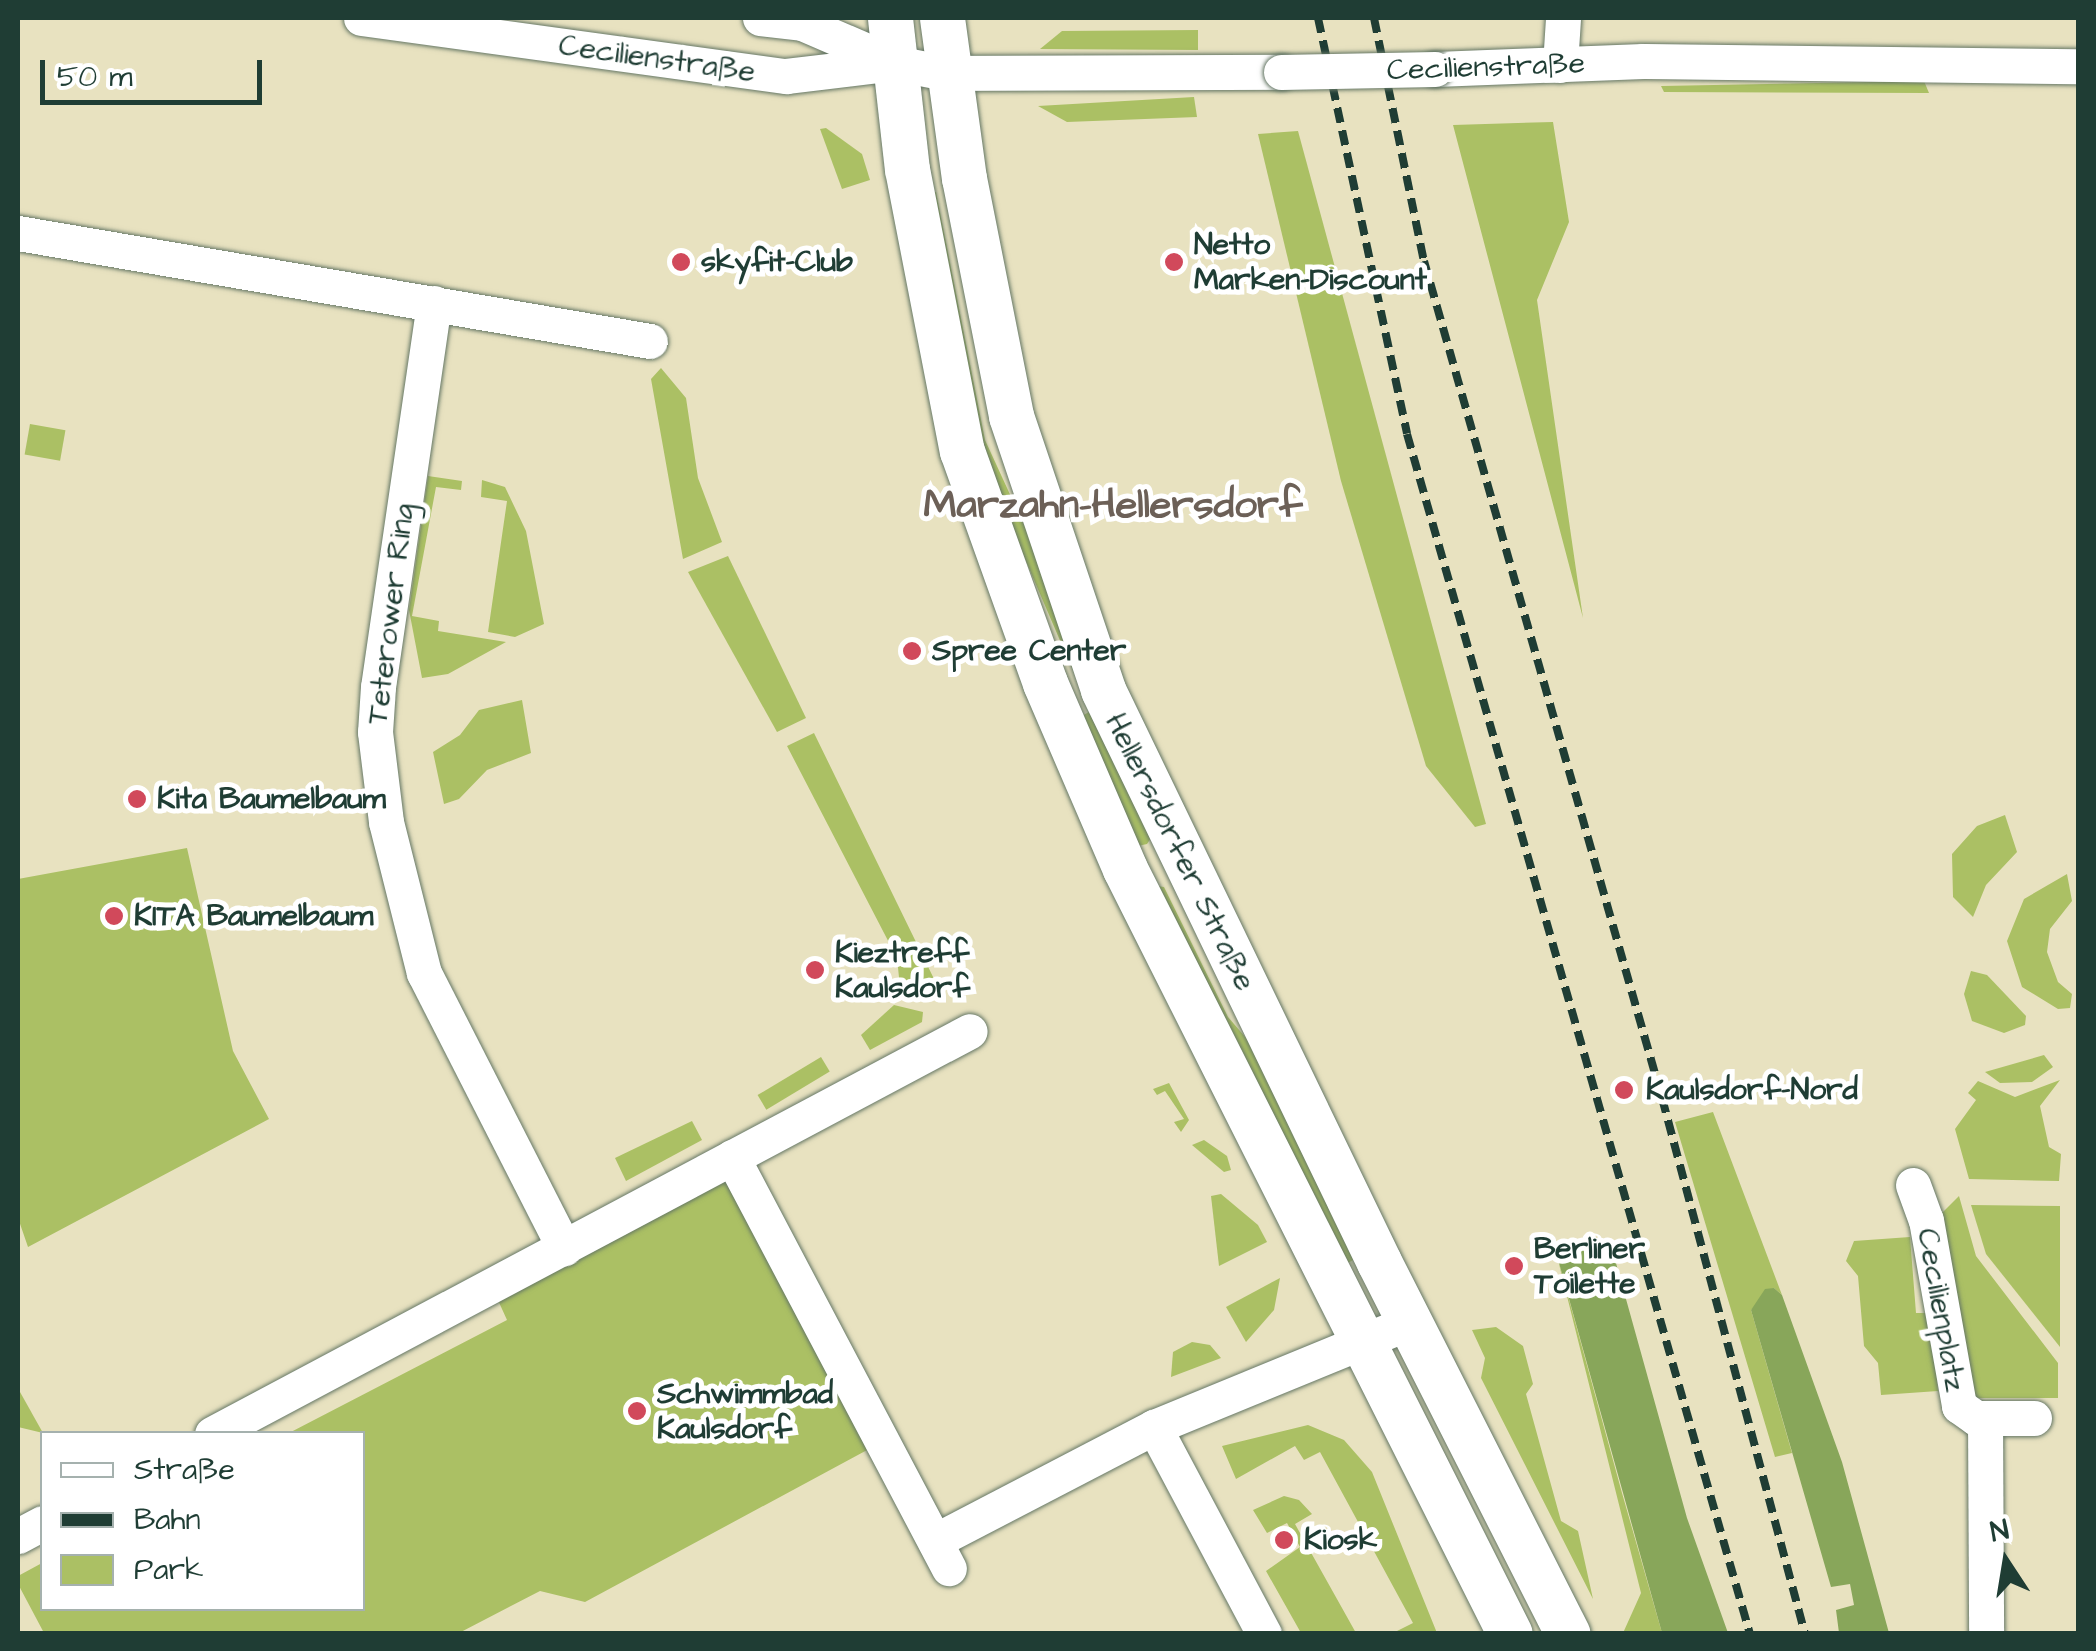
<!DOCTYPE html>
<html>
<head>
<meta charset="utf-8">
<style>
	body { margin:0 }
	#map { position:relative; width:2096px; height:1651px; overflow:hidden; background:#e8e2c0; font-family:"Architects Daughter",sans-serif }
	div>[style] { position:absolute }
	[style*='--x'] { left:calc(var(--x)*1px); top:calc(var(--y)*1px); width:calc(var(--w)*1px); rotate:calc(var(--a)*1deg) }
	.green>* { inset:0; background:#abc064; transform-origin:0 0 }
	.forest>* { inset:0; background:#88a65a }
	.roads { filter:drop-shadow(0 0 2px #657765) drop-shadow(0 0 2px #657765) }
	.minor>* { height:35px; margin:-17.5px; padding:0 17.5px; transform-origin:17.5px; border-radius:17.5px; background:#fff }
	.major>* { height:45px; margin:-22.5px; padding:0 22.5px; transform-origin:22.5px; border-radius:22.5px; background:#fff }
	.rail>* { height:8px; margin-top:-4px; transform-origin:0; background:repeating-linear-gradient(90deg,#1f3d34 0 15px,transparent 0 23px) }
	.bridges { filter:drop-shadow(0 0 2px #657765) drop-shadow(0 0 2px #657765) }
	.minor-bridge>* { height:35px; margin:-17.5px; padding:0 17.5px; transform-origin:17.5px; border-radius:17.5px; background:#fff }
	.dots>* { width:28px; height:28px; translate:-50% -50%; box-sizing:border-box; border:5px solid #fff; border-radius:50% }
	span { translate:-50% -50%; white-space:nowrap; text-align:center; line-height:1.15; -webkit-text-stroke:10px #fff; paint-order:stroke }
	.street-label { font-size:30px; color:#1f3d34 }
	.poi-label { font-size:30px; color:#1f3d34; font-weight:700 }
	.left { translate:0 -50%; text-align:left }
	.district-label { font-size:40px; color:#6c6057; font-weight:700 }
	.frame { position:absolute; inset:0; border:20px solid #1f3d34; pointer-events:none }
	.legend { position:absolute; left:40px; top:1431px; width:325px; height:180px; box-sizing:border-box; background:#fff; border:2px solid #a5b1ae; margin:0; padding:12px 18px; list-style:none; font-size:30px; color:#1f3d34 }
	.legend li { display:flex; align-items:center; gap:20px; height:50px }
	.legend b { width:50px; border:2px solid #a5b1ae }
	.north { position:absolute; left:1956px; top:1511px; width:100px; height:100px; -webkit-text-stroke:8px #fff; paint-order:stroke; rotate:348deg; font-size:28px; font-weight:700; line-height:40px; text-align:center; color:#1f3d34 }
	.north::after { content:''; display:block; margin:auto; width:35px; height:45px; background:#1f3d34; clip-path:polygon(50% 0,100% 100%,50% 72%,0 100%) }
	.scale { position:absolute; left:40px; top:60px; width:222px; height:45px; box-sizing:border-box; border:5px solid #1f3d34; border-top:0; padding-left:12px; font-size:30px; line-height:35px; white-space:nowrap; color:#1f3d34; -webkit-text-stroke:8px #fff; paint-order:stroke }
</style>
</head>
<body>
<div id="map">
	<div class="green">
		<div style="clip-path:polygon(1198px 30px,1198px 50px,1040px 49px,1062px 31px)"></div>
		<div style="clip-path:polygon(1924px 81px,1929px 93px,1664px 92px,1661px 86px)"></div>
		<div style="clip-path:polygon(1194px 97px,1197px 117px,1067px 122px,1038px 106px)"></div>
		<div style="clip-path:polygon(1553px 122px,1569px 222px,1537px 300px,1583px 618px,1453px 125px)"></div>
		<div style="clip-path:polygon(826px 128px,862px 154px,870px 180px,842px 189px,820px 129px)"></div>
		<div style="clip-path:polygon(1298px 131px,1486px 824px,1475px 827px,1426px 766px,1341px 481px,1258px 134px)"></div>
		<div style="clip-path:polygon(936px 192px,985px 440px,1030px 538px,1074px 673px,985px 466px,925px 193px)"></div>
		<div style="clip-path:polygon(661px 368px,686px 398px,698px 478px,722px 542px,683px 559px,651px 379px)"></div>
		<div style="left:30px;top:424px;width:36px;height:31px;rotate:10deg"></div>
		<div style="clip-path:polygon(428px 476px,462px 481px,461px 490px,436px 487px,412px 616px,439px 621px,438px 631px,506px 642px,448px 674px,422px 678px,409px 610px)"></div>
		<div style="clip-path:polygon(482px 480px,505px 487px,526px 531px,544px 624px,515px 637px,488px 632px,507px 501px,481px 497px)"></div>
		<div style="clip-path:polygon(728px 556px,806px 718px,777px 732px,688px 572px)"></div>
		<div style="clip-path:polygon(522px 700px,531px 753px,487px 770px,459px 799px,444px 804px,433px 752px,460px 735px,479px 710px)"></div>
		<div style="clip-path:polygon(1089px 712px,1151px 838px,1147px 844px,1138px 846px,1080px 717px)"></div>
		<div style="clip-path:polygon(814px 733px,936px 983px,929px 997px,900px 987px,897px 958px,787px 746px)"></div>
		<div style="clip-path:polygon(2005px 815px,2017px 852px,1986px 885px,1973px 917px,1953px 897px,1952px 854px,1977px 826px)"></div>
		<div style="clip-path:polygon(187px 848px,233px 1051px,269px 1119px,28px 1247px,18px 1218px,18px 879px)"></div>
		<div style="clip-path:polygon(2067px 874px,2072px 901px,2050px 929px,2047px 952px,2058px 982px,2072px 994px,2070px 1008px,2058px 1009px,2022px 987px,2007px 941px,2024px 899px)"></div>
		<div style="clip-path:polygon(1157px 886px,1164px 887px,1228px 1017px,1258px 1052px,1361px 1256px,1340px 1267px)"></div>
		<div style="clip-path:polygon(1971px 971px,1987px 975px,2026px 1016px,2025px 1025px,2004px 1033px,1972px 1021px,1964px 994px)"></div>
		<div style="clip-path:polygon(894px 1005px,923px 1012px,922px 1022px,870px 1050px,861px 1035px)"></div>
		<div style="clip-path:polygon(2044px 1055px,2053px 1067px,2032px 1082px,2000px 1083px,1985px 1072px)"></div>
		<div style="left:821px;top:1057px;width:17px;height:74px;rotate:59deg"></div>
		<div style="clip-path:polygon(2060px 1080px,2040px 1106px,2049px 1147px,2061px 1154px,2059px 1181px,1969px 1179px,1955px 1129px,1976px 1100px,1968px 1093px,1978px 1081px,2015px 1097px)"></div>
		<div style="clip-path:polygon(1169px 1083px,1189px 1120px,1181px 1132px,1174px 1122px,1184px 1119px,1165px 1091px,1157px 1095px,1153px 1089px)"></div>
		<div style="clip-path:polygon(1713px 1112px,1782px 1295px,1774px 1288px,1751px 1310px,1792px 1453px,1775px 1457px,1675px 1122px)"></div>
		<div style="clip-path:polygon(692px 1121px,702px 1140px,626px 1181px,615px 1158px)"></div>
		<div style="clip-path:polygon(1204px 1140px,1227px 1156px,1231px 1170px,1224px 1172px,1192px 1145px)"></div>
		<div style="clip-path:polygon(727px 1177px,869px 1449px,585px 1602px,540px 1591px,459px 1633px,44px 1633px,18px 1584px,18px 1576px,42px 1563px,42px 1608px,362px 1608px,362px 1434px,289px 1433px,507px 1320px,497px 1298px)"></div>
		<div style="clip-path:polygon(1221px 1194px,1258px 1225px,1267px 1242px,1219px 1266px,1211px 1196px)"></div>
		<div style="clip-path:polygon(1959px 1196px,1976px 1256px,2058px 1363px,2058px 1398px,1967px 1398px,1935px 1220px)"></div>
		<div style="clip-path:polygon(1971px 1205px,2060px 1206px,2060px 1347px,1986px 1254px)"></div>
		<div style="clip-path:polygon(1910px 1237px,1916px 1313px,1931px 1313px,1938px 1391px,1881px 1395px,1878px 1363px,1864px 1346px,1858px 1276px,1846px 1261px,1854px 1241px)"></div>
		<div style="clip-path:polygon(1556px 1252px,1622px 1493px,1662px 1633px,1623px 1633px,1641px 1593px)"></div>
		<div style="clip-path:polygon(1280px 1278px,1274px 1310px,1246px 1342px,1226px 1307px)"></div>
		<div style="clip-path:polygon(1496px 1327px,1523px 1346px,1533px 1384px,1526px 1394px,1561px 1521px,1578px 1531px,1593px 1599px,1481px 1378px,1485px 1358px,1472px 1330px)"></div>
		<div style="clip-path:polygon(1192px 1342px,1210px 1345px,1221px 1358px,1171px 1377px,1173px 1352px)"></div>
		<div style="clip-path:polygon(20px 1392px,43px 1433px,18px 1427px)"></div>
		<div style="clip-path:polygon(1308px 1425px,1344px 1440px,1372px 1472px,1437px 1633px,1393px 1633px,1413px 1623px,1320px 1452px,1304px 1460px,1295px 1446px,1236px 1479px,1222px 1446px)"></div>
		<div style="clip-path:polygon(1284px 1496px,1299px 1500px,1312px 1514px,1295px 1524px,1356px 1633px,1301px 1633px,1266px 1571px,1300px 1547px,1287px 1523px,1267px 1533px,1253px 1510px)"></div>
	</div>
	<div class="forest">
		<div style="clip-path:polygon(1609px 1238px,1687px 1518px,1728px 1633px,1662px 1633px,1556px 1252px)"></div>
		<div style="clip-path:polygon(1774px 1288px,1782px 1295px,1842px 1462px,1889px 1633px,1839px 1633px,1836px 1610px,1854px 1605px,1850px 1584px,1831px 1587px,1751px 1310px,1765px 1289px)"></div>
	</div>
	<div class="roads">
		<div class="minor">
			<div style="--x:361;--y:18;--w:429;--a:7.8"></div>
			<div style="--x:786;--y:76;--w:110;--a:-6.8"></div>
			<div style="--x:760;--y:18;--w:42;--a:6.8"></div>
			<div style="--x:802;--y:23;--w:101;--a:23.3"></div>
			<div style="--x:895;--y:63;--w:52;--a:11.1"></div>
			<div style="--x:946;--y:73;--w:335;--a:-0.2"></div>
			<div style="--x:1560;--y:65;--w:47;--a:-86.3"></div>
			<div style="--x:1435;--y:69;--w:208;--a:-2.2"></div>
			<div style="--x:1643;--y:61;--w:435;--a:0.7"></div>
			<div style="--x:18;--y:233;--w:641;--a:9.7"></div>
			<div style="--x:434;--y:303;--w:388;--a:98.3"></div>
			<div style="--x:378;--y:687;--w:45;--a:93.8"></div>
			<div style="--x:375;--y:732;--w:91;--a:83"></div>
			<div style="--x:386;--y:822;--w:156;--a:75.9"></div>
			<div style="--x:424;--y:973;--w:309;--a:63"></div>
			<div style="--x:732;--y:1157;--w:465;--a:62.2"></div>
			<div style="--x:1913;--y:1185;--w:37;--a:70"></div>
			<div style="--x:1926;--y:1220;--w:189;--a:79.9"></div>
			<div style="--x:1959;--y:1406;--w:21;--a:35"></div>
			<div style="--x:1976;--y:1418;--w:58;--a:0"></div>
			<div style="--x:1985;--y:1418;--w:216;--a:89.7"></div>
			<div style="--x:1154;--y:1427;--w:234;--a:62"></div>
			<div style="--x:212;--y:1434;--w:858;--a:-28"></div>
			<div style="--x:18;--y:1536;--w:27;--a:-28"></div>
			<div style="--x:935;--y:1541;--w:247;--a:-27.5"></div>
			<div style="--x:1154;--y:1427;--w:277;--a:-22.3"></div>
		</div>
		<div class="major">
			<div style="--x:890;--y:18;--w:152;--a:83.6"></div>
			<div style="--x:907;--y:169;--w:287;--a:79"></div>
			<div style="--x:962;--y:451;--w:246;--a:70.3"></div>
			<div style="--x:1045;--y:683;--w:202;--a:66.7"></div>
			<div style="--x:1125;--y:869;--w:856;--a:63.29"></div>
			<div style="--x:942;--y:18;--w:162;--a:82.2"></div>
			<div style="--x:964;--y:178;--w:243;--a:78.8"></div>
			<div style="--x:1011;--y:416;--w:289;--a:71.4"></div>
			<div style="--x:1103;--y:690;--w:635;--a:64.24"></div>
			<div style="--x:1379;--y:1262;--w:417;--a:63.1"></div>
		</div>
	</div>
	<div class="rail">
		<div style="--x:1318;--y:18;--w:425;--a:77.9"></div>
		<div style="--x:1407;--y:434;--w:1248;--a:74.05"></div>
		<div style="--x:1374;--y:18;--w:248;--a:78.4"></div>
		<div style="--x:1424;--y:261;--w:870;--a:74.13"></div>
		<div style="--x:1662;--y:1098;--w:555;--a:75.06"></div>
	</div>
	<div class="bridges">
		<div class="minor-bridge">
			<div style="--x:1281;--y:72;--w:154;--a:-1.1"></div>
		</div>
	</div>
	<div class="dots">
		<div style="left:681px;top:262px;background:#d1495b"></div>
		<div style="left:1174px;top:262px;background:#d1495b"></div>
		<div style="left:912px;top:651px;background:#d1495b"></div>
		<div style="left:137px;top:799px;background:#d1495b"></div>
		<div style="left:114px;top:916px;background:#d1495b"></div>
		<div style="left:815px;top:970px;background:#d1495b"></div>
		<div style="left:1624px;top:1090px;background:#d1495b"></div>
		<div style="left:1514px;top:1266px;background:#d1495b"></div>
		<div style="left:637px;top:1411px;background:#d1495b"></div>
		<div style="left:1284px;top:1540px;background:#d1495b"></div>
	</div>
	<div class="street-label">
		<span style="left:657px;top:59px;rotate:8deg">Cecilienstraße</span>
		<span style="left:1486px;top:67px;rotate:-2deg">Cecilienstraße</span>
		<span style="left:391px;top:614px;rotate:-83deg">Teterower Ring</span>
		<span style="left:1180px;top:852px;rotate:64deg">Hellersdorfer Straße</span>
		<span style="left:1941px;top:1310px;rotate:80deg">Cecilienplatz</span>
	</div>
	<div class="poi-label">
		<span class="left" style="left:1194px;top:262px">Netto<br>Marken-Discount</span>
		<span class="left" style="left:701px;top:262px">skyfit-Club</span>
		<span class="left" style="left:932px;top:651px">Spree Center</span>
		<span class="left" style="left:157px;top:799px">Kita Baumelbaum</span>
		<span class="left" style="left:134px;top:916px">KITA Baumelbaum</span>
		<span class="left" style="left:835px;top:970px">Kieztreff<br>Kaulsdorf</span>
		<span class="left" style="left:1646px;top:1090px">Kaulsdorf-Nord</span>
		<span class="left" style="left:1534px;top:1266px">Berliner<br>Toilette</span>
		<span class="left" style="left:657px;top:1411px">Schwimmbad<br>Kaulsdorf</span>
		<span class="left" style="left:1304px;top:1540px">Kiosk</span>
	</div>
	<div class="district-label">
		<span style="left:1113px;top:506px">Marzahn-Hellersdorf</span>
	</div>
	<div class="frame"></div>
	<ul class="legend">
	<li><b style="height:12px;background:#fff"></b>Straße</li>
	<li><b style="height:12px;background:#1f3d34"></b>Bahn</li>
	<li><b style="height:28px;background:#abc064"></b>Park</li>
	</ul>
	<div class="north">N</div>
	<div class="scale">50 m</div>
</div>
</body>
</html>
